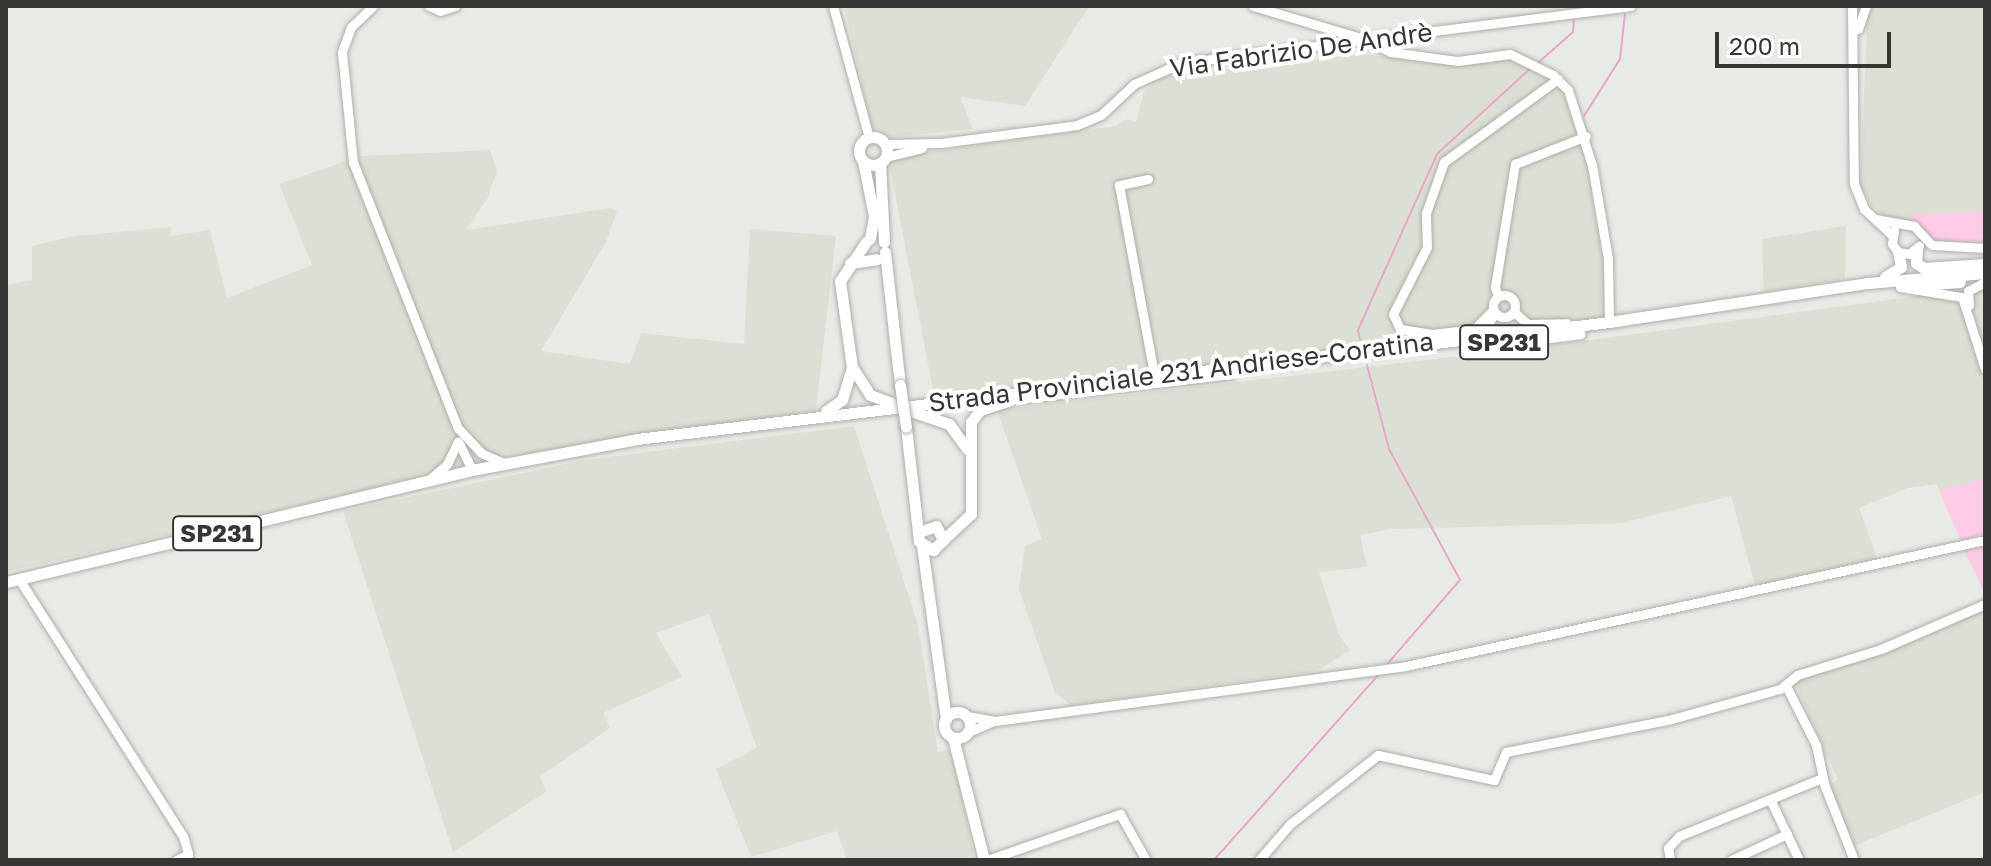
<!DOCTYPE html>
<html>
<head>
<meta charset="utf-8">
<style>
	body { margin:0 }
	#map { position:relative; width:1991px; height:866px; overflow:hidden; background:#e8eae5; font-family:"Golos Text",sans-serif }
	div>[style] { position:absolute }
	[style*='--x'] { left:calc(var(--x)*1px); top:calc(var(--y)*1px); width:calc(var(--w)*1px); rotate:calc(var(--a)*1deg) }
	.built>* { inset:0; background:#dce0d4 }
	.green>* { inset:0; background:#ffcbe6 }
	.stream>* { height:2px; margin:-1px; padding:0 1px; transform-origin:1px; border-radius:1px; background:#eaa6cb }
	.roads { filter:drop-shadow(0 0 2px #adafaa) drop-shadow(0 0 2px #adafaa) }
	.minor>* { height:9px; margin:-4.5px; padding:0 4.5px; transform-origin:4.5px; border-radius:4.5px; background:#fff }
	.minor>.ring { margin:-4.5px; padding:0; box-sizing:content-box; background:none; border:9px solid #fff; border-radius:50% }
	.major>* { height:11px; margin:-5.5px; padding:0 5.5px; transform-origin:5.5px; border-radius:5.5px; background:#fff }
	.major>.ring { margin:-5.5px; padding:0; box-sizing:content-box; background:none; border:11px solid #fff; border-radius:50% }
	.bridges { filter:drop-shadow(0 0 2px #adafaa) drop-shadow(0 0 2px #adafaa) }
	.major-bridge>* { height:11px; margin:-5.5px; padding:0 5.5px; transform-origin:5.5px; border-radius:5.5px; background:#fff }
	span { translate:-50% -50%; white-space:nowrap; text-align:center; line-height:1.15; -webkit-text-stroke:8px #fff; paint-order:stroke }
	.shield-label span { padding:2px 6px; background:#fff; border:2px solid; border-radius:6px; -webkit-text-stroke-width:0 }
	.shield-label { font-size:24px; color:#363735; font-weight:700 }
	.street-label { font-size:26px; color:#363735 }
	.frame { position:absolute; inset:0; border:8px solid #363735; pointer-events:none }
	.scale { position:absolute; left:1715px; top:32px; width:176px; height:36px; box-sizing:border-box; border:4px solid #363735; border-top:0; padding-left:10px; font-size:24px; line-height:28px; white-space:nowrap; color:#363735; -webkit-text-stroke:6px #fff; paint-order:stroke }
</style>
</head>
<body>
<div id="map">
	<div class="built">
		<div style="clip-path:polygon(844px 6px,1089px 6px,1025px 106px,960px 97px,973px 129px,891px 137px,871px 125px)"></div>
		<div style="clip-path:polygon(1868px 6px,1985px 6px,1985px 240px,1924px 234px,1909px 220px,1887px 218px,1871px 205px,1860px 184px)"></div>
		<div style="clip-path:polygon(1364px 54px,1446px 65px,1515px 59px,1563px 90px,1583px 144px,1603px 262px,1604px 317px,934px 395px,889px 163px,896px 157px,1115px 126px,1127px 119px,1136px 122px,1144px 92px,1159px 77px)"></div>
		<div style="clip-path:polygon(490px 150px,497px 171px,487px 199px,466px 230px,610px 208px,617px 211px,606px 242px,541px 351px,630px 364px,641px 333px,744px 344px,750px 229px,836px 236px,816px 410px,507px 457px,6px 572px,6px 285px,32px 280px,32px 246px,75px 236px,171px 227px,170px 236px,210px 230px,227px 298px,312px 265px,279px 184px,362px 156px)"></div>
		<div style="clip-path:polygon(1846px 226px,1845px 279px,1764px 292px,1762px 239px)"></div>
		<div style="clip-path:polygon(1985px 287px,1985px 478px,1939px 490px,1936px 484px,1908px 488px,1859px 508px,1877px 558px,1755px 585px,1731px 496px,1622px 523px,1391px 529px,1360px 535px,1367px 567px,1319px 572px,1339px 635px,1350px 651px,1316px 671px,1071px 705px,1055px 693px,1019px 589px,1025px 546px,1042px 539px,997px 410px,1538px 347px)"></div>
		<div style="clip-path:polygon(854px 426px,918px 625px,938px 752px,948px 750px,958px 776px,974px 858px,847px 860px,837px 831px,751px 857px,716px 769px,757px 748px,709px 614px,656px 633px,682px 677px,603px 713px,610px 728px,540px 776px,546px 792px,453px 852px,343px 511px,584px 460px)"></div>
		<div style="clip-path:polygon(1985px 606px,1985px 792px,1854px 846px,1828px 784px,1838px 780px,1794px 681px,1953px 624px)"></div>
	</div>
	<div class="green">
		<div style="clip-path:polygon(1985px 212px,1985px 242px,1933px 242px,1909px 220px,1910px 214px)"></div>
		<div style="clip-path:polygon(1985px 478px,1985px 534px,1960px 540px,1939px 490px)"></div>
		<div style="clip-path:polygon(1985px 543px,1985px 594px,1963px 548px)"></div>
	</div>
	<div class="stream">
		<div style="--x:1539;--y:62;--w:45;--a:-41.4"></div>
		<div style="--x:1573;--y:32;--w:14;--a:-86"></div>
		<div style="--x:1584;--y:116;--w:67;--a:-57.7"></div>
		<div style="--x:1620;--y:59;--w:45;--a:-83.7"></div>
		<div style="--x:1361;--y:345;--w:15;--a:-101"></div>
		<div style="--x:1358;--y:330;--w:193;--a:-65.8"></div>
		<div style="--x:1437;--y:154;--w:127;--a:-42.5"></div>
		<div style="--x:1367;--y:365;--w:87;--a:75.3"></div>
		<div style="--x:1389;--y:449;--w:149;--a:61.5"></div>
		<div style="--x:1460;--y:580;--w:110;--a:130.9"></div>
		<div style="--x:1214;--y:860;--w:249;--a:-48.4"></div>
	</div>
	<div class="roads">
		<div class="minor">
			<div style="--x:373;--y:6;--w:30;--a:136"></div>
			<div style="--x:351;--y:27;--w:27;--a:110"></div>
			<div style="--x:342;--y:52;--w:111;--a:84.3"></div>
			<div style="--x:353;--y:162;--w:286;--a:68.5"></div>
			<div style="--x:458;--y:428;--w:34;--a:47"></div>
			<div style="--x:481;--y:453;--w:27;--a:24"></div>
			<div style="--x:429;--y:6;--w:12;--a:24"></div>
			<div style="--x:440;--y:11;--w:16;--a:-18"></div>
			<div style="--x:833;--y:6;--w:137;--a:74.7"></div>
			<div style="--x:1253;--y:6;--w:116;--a:16.6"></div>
			<div style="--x:1364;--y:39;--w:30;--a:26"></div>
			<div style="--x:1391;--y:52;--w:68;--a:7.7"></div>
			<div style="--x:1458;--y:61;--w:52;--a:-7.7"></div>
			<div style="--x:1510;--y:54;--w:48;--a:26"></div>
			<div style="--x:1553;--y:75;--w:21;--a:45"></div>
			<div style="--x:1568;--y:90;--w:79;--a:72.3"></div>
			<div style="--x:1592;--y:165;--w:95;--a:80.3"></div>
			<div style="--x:1608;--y:259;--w:63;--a:89.1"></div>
			<div style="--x:1852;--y:6;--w:178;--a:89.4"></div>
			<div style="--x:1854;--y:184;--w:27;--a:68"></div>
			<div style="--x:1864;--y:209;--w:37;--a:43"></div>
			<div style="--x:1858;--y:29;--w:24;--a:-71"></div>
			<div style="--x:885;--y:144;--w:56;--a:-1"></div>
			<div style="--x:941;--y:143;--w:137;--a:-7.5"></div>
			<div style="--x:1077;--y:125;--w:26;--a:-23"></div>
			<div style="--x:1101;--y:115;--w:45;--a:-43.2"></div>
			<div style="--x:1134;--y:84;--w:51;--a:-24.1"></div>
			<div style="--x:1181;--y:63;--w:453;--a:-7.2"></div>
			<div style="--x:886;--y:157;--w:37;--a:-14"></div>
			<div style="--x:1148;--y:179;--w:30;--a:168"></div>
			<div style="--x:1119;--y:185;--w:192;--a:79.5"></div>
			<div style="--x:1875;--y:219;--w:40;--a:10"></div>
			<div style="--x:1914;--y:226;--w:26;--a:47"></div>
			<div style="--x:1932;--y:245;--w:53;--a:3.2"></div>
			<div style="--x:1894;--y:230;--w:14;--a:98"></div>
			<div style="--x:1892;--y:244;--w:10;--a:53"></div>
			<div style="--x:1898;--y:252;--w:11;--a:10"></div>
			<div style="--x:1909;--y:254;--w:13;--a:-39"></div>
			<div style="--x:1900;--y:287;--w:63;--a:9.2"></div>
			<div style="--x:1962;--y:297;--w:76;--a:72.3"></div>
			<div class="ring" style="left:1493px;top:295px;width:13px;height:13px"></div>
			<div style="--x:1498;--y:297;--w:10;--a:-107"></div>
			<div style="--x:1495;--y:287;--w:125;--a:-80.8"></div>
			<div style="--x:1515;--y:164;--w:76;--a:-21.5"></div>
			<div style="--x:1969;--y:305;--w:14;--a:-94"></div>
			<div style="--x:1968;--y:291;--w:19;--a:-28"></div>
			<div style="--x:1493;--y:310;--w:27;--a:135"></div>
			<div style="--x:1474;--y:329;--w:42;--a:173.2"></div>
			<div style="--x:1432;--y:334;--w:32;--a:-171"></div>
			<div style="--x:1400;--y:329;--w:17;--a:-115"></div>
			<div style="--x:1393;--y:314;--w:75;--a:-63.1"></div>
			<div style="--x:1427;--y:247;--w:34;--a:-92"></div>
			<div style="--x:1426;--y:213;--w:54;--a:-70.6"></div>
			<div style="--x:1444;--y:162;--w:141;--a:-36.1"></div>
			<div style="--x:1514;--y:312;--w:18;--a:41"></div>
			<div style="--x:1528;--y:324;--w:39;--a:-1"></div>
			<div style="--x:1473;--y:334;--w:12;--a:-20"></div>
			<div style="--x:1484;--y:330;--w:20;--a:-57"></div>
			<div style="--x:459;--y:443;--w:30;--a:64"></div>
			<div style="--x:430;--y:479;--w:23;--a:-41"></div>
			<div style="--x:447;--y:464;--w:25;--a:-64"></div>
			<div style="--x:19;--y:579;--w:305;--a:57.5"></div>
			<div style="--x:183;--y:836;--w:19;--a:74"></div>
			<div style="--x:188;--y:854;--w:13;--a:153"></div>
			<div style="--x:1786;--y:686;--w:66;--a:63"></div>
			<div style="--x:1816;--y:745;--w:40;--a:78"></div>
			<div style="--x:1824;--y:784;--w:82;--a:68.5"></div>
			<div style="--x:967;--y:716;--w:28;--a:10"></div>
			<div style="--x:995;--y:721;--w:415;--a:-7.6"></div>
			<div style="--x:1406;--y:666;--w:593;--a:-12.28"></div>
			<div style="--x:968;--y:732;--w:25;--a:-23"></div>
			<div style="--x:1770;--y:799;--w:68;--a:64.6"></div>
			<div style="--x:987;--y:860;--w:141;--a:-19.1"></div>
			<div style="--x:1120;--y:814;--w:53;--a:60.5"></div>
			<div style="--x:1259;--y:860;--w:48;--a:-49.3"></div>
			<div style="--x:1290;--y:824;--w:112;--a:-38.1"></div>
			<div style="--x:1378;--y:755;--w:119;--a:12.2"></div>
			<div style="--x:1494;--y:780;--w:30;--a:-67"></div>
			<div style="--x:1506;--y:752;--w:165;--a:-11.2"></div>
			<div style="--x:1668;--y:720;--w:116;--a:-15.5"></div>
			<div style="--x:1780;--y:689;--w:22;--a:-39"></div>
			<div style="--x:1797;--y:675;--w:88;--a:-17.2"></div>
			<div style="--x:1881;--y:649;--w:113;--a:-23.4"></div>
			<div style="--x:1670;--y:860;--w:12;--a:-99"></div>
			<div style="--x:1668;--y:848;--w:16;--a:-47"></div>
			<div style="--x:1679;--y:836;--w:154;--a:-22.1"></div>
			<div style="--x:1731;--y:860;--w:62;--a:-24.9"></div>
		</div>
		<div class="major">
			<div class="ring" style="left:859px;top:137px;width:17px;height:17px"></div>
			<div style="--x:863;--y:161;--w:56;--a:78.7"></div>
			<div style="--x:874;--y:216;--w:23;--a:100"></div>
			<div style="--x:880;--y:163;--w:79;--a:87.1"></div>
			<div style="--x:866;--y:242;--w:47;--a:123.7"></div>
			<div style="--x:840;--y:281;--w:87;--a:82.1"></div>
			<div style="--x:852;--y:367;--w:33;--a:57"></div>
			<div style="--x:870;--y:395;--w:23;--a:20"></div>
			<div style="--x:1917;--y:249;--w:14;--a:94"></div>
			<div style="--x:1916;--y:263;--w:9;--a:32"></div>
			<div style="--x:1924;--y:268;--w:61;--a:-3.8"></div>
			<div style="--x:885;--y:252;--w:134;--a:83.6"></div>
			<div style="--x:850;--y:263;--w:27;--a:-8"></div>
			<div style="--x:1885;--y:277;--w:19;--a:-32"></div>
			<div style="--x:1901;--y:267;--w:15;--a:-101"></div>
			<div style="--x:1918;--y:285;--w:42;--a:-4.1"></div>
			<div style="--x:1542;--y:338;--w:38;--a:-7"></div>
			<div style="--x:1001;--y:400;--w:231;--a:-6.7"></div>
			<div style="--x:826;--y:411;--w:19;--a:-35"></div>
			<div style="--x:842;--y:400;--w:34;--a:-73"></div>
			<div style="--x:911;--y:411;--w:40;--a:18.9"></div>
			<div style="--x:949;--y:424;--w:31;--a:54"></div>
			<div style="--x:906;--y:427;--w:115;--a:83.5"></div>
			<div style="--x:919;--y:541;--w:17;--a:33"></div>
			<div style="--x:933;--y:550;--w:14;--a:-45"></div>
			<div style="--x:919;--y:532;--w:18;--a:-19"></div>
			<div style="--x:936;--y:526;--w:16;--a:63"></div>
			<div style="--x:943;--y:540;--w:38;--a:-43"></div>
			<div style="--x:971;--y:514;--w:92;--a:-90"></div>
			<div style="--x:971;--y:422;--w:15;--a:-53"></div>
			<div style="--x:980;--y:410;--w:29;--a:-18"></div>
			<div style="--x:922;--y:546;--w:175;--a:82.1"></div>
			<div style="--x:6;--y:582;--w:479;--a:-13.5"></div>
			<div style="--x:472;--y:470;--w:168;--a:-10.6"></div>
			<div style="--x:637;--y:439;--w:979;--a:-6.86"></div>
			<div style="--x:1609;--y:322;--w:262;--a:-8.6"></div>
			<div style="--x:1868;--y:283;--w:117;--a:-4.9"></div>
			<div class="ring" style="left:944px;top:712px;width:15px;height:15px"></div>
			<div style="--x:953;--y:738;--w:126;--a:75.7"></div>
		</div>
	</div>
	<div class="bridges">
		<div class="major-bridge">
			<div style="--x:900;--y:385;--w:42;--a:81.9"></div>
		</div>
	</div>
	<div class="shield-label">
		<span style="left:1504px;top:342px">SP231</span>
		<span style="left:217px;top:533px">SP231</span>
	</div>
	<div class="street-label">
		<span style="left:1301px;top:50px;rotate:-8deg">Via Fabrizio De Andrè</span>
		<span style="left:1181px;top:372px;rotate:-7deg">Strada Provinciale 231 Andriese-Coratina</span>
	</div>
	<div class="frame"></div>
	<div class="scale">200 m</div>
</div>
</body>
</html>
